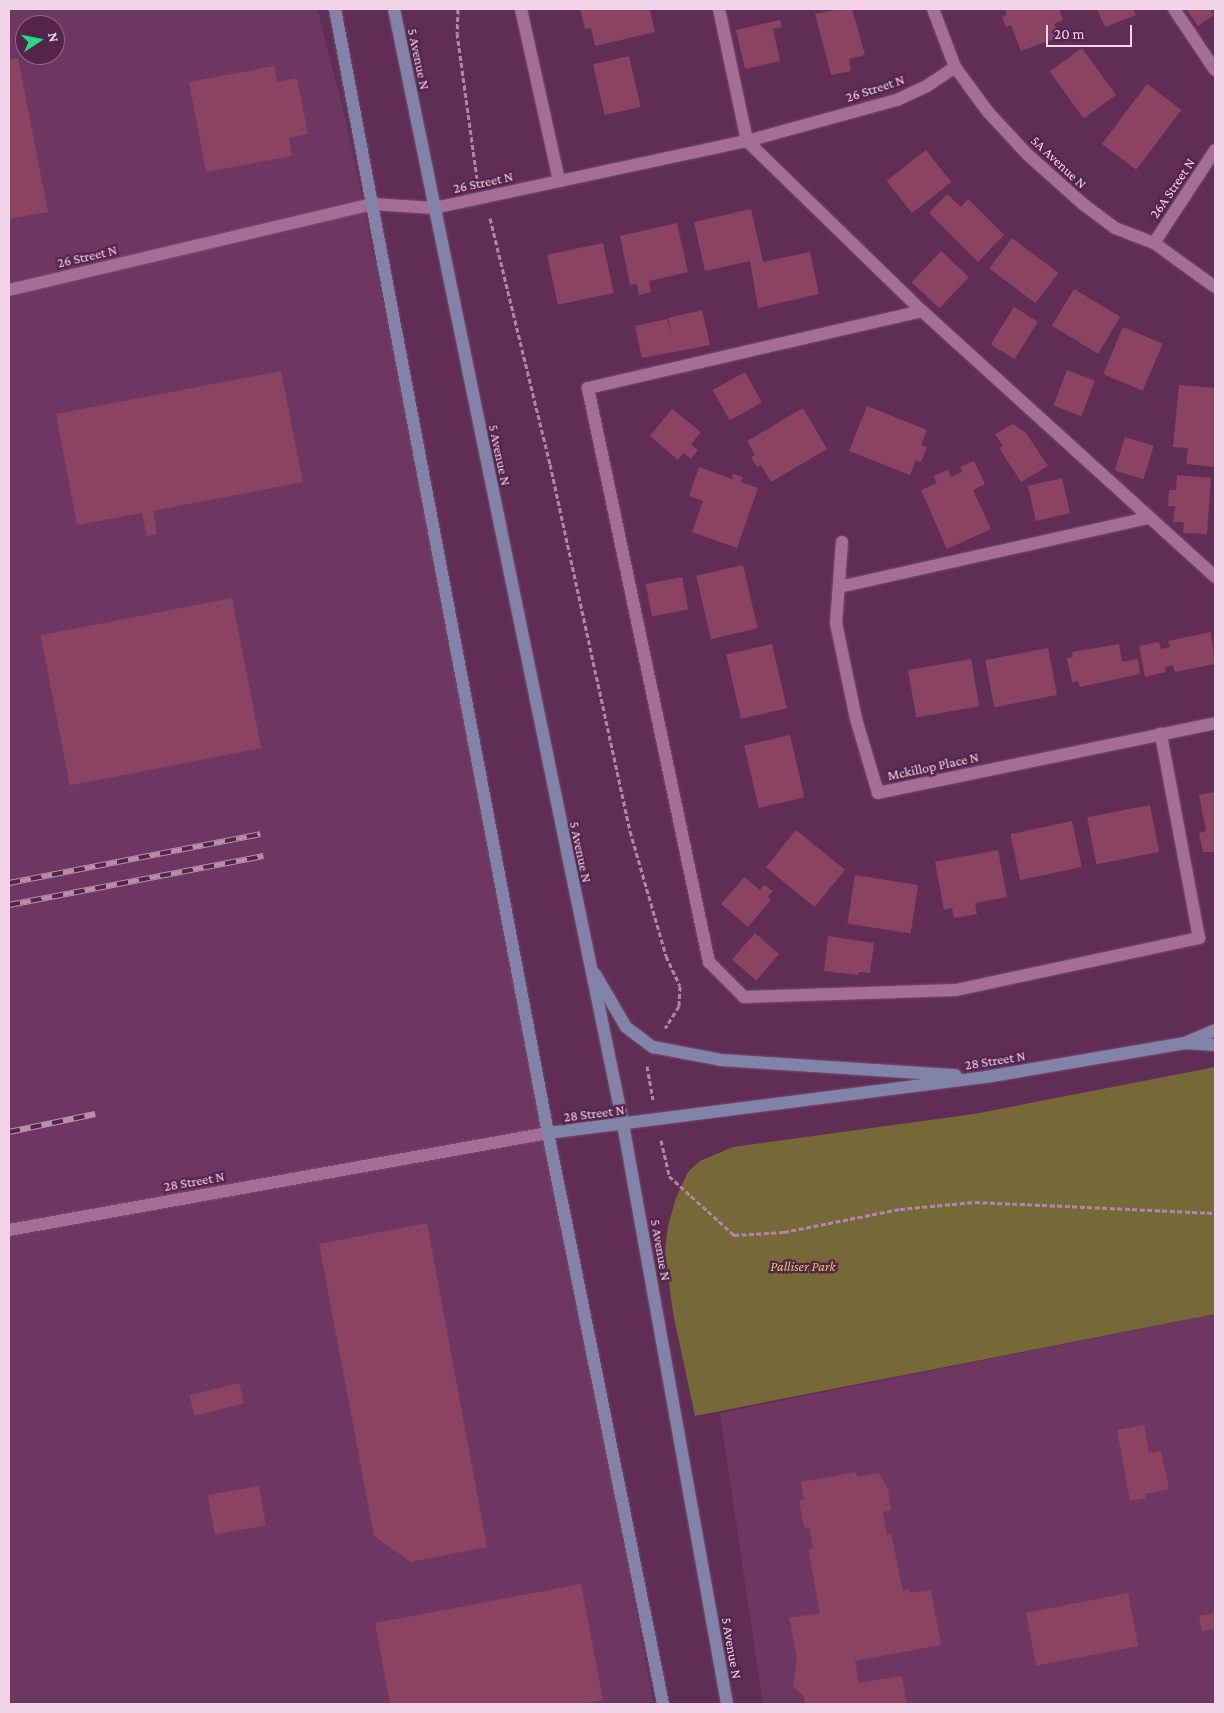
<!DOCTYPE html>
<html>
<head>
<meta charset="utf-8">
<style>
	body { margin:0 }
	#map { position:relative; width:1224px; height:1713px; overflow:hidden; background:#602e55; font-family:"Crimson Pro",serif }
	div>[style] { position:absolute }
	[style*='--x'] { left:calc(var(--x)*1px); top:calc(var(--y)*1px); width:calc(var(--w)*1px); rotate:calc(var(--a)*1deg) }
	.built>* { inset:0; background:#6e3762 }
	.green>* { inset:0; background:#756938 }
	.building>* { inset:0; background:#8a4360; transform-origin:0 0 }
	.path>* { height:3px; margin-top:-1.5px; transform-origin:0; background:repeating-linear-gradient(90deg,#b088a6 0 5px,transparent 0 7.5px) }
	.roads { filter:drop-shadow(0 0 1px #784d6e) drop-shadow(0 0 1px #784d6e) }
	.service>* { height:12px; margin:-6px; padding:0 6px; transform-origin:6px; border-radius:6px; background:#a46e97 }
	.minor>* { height:12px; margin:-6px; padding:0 6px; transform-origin:6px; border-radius:6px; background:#a46e97 }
	.tertiary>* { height:12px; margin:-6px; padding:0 6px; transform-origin:6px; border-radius:6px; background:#a46e97 }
	.secondary>* { height:12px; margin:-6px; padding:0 6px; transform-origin:6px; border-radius:6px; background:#8283a8 }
	.rail>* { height:5.5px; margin-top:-2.75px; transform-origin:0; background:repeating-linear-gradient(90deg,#54244a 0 11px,#b68fac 0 22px); box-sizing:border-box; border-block:1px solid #b68fac }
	span { translate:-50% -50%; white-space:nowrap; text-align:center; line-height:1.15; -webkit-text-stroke:4.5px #54244a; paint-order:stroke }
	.street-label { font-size:14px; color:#f2d3e9 }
	.park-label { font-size:14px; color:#e2c95c; font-style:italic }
	.frame { position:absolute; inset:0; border:10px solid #f2d3e9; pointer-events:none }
	.north { position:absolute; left:15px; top:15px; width:50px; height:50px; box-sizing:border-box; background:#54244a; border:1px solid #936a8a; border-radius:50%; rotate:79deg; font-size:14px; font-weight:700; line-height:20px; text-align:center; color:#f2d3e9 }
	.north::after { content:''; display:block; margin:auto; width:18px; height:22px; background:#27d885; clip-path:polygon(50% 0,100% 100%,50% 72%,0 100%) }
	.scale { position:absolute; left:1046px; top:25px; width:86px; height:22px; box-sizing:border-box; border:2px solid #f2d3e9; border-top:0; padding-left:6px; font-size:15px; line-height:18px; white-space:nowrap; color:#f2d3e9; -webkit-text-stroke:4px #54244a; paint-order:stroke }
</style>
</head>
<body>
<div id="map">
	<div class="built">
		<div style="clip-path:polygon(evenodd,9px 9px,317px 9px,346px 121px,533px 1032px,653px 1704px,9px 1704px,9px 9px,25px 25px,55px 25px,55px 55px,25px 55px,25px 25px)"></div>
		<div style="clip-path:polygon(1215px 1314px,1215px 1704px,763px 1704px,720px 1413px)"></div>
	</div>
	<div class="green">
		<div style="clip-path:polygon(1215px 1067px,1215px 1314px,695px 1416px,673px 1313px,665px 1251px,668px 1226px,676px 1198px,688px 1172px,700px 1161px,733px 1147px,974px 1114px)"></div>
	</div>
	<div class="building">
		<div style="clip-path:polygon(580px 9px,650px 10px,655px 32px,595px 46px,591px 28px,585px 29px)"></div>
		<div style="clip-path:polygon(840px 9px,852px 9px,865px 55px,849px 59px,851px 71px,831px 75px,815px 14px)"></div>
		<div style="clip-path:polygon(1005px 9px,1059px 9px,1063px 20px,1054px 24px,1059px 37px,1021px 51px,1011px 25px,1006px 27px,1002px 17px,1007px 15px)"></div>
		<div style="clip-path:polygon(1097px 9px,1133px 9px,1136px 15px,1105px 27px)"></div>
		<div style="clip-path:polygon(1186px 9px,1210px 9px,1214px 15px,1198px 26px)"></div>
		<div style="clip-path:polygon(780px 20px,782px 27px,773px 29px,780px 61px,745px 69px,736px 30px)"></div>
		<div style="left:1082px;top:48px;width:58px;height:40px;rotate:54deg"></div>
		<div style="left:629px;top:56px;width:52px;height:37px;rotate:77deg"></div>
		<div style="clip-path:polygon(18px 58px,48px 212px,9px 219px,9px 60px)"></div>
		<div style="clip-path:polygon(274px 66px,277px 82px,297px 78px,308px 134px,289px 138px,292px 156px,206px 172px,189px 82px)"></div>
		<div style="left:1147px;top:84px;width:43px;height:75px;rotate:37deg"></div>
		<div style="left:926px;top:150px;width:41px;height:50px;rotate:52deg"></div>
		<div style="clip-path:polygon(947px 194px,961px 207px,968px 199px,1004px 235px,978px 262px,929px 213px)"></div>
		<div style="clip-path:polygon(751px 209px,763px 262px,810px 252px,819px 294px,758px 308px,750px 261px,705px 271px,694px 222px)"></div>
		<div style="clip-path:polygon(677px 223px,688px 272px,649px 281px,651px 292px,639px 295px,637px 284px,630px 285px,620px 236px)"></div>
		<div style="left:1012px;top:238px;width:58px;height:38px;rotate:37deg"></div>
		<div style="left:603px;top:243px;width:51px;height:57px;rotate:78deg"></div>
		<div style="left:941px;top:251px;width:38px;height:43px;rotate:43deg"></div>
		<div style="left:1074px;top:289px;width:54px;height:43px;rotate:31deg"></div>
		<div style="left:1014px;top:307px;width:28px;height:44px;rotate:32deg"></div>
		<div style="clip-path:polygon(702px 310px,710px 345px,642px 358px,635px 326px,667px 319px,672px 337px,668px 318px)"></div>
		<div style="left:1123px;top:327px;width:43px;height:51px;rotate:23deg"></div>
		<div style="left:1067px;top:370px;width:30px;height:38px;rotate:21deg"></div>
		<div style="clip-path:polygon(281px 371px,303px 482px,153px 511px,157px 534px,147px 536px,142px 513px,77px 525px,56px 414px)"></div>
		<div style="left:745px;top:372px;width:35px;height:37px;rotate:61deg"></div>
		<div style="clip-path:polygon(1179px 385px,1215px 388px,1215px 467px,1186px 464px,1188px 448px,1173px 447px)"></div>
		<div style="clip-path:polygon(867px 406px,927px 430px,921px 445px,927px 447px,921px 462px,916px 460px,910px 475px,849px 451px)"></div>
		<div style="clip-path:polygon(803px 408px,827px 449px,771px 482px,761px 465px,757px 467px,751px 457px,755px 455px,747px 441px)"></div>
		<div style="clip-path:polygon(672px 409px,701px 432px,691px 444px,698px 450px,691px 459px,684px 453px,678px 460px,650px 436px)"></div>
		<div style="clip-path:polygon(1013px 424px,1026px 433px,1048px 466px,1021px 482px,999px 448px,1003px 446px,995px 434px)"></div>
		<div style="left:1125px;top:437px;width:30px;height:35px;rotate:17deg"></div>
		<div style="clip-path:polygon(974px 461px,985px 484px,973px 490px,991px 529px,947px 549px,921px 490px,937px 483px,933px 476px,948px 470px,951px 477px,962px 472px,960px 467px)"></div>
		<div style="clip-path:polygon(699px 467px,732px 479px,733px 474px,743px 477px,741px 482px,758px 488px,737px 548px,692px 532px,703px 501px,689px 496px)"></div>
		<div style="clip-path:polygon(1177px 475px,1211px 478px,1207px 534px,1183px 533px,1184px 522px,1173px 522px,1175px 506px,1168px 506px,1169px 490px,1176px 490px)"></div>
		<div style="left:1062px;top:478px;width:36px;height:35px;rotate:77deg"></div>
		<div style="left:743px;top:565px;width:65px;height:48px;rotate:77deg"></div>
		<div style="left:682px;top:577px;width:33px;height:37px;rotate:79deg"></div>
		<div style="left:232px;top:598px;width:153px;height:195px;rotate:79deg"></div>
		<div style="clip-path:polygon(1211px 632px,1215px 664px,1175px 672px,1173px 665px,1165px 667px,1166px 672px,1145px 677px,1139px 646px,1159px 642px,1161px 649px,1170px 647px,1168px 641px)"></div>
		<div style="left:772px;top:644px;width:66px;height:47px;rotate:77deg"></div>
		<div style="clip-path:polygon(1119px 644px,1122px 662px,1138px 659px,1140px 674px,1080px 687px,1078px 681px,1072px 682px,1067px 658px,1073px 657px,1072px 652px)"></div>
		<div style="left:1048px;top:648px;width:48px;height:64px;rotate:79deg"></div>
		<div style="left:971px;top:659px;width:48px;height:64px;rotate:80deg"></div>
		<div style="left:790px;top:735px;width:64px;height:47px;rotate:77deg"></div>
		<div style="clip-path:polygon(1215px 792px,1215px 852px,1203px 852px,1199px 833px,1206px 831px,1199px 795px)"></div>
		<div style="left:1150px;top:805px;width:48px;height:64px;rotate:79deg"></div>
		<div style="left:1072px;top:821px;width:47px;height:63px;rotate:78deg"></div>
		<div style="left:796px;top:830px;width:63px;height:48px;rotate:39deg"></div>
		<div style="clip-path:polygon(998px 850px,1007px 897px,975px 903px,977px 914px,954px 918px,952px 908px,944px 910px,935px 862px)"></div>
		<div style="left:855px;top:875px;width:64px;height:49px;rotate:9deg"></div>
		<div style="clip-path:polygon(744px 877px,760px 890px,764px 885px,773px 891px,767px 897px,771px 900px,748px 927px,721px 904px)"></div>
		<div style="left:755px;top:933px;width:32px;height:35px;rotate:41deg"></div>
		<div style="clip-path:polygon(828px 936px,874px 943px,870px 973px,859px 972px,858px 975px,824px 971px)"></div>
		<div style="clip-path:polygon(427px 1223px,487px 1547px,411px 1562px,374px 1536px,319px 1244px)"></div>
		<div style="left:239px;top:1383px;width:21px;height:51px;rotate:76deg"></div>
		<div style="clip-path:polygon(1144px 1425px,1149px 1453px,1161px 1451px,1169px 1489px,1145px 1494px,1146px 1498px,1130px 1501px,1117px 1430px)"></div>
		<div style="clip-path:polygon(856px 1472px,857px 1477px,879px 1473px,888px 1489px,891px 1510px,883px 1512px,887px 1535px,891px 1533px,903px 1591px,909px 1589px,910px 1593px,931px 1590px,941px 1645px,855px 1661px,859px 1683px,902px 1676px,907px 1704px,805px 1704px,804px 1697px,793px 1686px,797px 1658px,789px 1618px,820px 1613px,808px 1549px,813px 1549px,810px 1529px,804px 1527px,799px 1501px,804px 1500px,801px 1482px)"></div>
		<div style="left:259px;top:1486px;width:40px;height:52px;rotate:80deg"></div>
		<div style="clip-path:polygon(581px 1584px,603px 1700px,580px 1704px,390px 1704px,375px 1623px)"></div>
		<div style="left:1128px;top:1593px;width:54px;height:104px;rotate:79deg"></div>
		<div style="clip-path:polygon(1215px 1613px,1215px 1629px,1202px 1631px,1199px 1616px)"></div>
	</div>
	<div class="path">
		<div style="--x:458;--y:9;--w:24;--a:92"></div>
		<div style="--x:457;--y:33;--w:147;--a:82.2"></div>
		<div style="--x:490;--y:218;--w:253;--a:76.3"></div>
		<div style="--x:550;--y:464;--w:376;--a:77.7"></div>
		<div style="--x:630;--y:831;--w:130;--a:73.9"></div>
		<div style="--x:666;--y:956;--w:33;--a:65"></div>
		<div style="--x:680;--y:986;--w:20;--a:93"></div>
		<div style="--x:679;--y:1006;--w:26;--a:122"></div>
		<div style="--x:647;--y:1066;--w:34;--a:80"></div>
		<div style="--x:661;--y:1140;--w:37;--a:77"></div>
		<div style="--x:669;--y:1176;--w:88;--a:42.2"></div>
		<div style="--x:734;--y:1235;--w:50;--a:-3.4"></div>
		<div style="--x:784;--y:1232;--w:118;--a:-11.2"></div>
		<div style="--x:900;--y:1209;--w:75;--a:-5.3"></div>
		<div style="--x:975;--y:1202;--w:240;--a:2.6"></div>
	</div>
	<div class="roads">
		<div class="service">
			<div style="--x:719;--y:9;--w:135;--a:78"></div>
			<div style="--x:747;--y:141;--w:244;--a:44.2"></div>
			<div style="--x:922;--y:311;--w:396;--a:42.2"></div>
			<div style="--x:1174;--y:9;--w:73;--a:56.1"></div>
			<div style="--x:922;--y:311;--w:343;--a:167"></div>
			<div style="--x:588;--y:388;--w:587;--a:78.1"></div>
			<div style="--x:709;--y:962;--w:49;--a:45"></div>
			<div style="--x:744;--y:997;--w:212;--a:-1.9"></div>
			<div style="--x:956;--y:990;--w:249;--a:-12.1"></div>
			<div style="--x:1199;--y:938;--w:208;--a:-100.6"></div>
			<div style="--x:839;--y:587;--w:317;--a:-12.6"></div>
		</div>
		<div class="minor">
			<div style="--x:521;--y:9;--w:176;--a:77.5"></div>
			<div style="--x:933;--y:9;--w:62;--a:69.2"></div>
			<div style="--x:955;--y:67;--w:56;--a:53.7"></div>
			<div style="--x:988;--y:112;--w:59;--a:47.1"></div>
			<div style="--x:1028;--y:155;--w:74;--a:41.7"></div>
			<div style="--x:1083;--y:204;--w:40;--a:37"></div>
			<div style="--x:1115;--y:228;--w:42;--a:21"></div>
			<div style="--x:1154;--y:243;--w:75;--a:35.8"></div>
			<div style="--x:1154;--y:243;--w:111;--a:-56.7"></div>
			<div style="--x:9;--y:290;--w:373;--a:-13.3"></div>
			<div style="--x:372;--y:204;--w:62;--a:3.7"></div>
			<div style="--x:434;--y:208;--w:320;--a:-12.1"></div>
			<div style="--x:747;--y:141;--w:156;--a:-15.3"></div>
			<div style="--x:897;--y:100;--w:33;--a:-25"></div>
			<div style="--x:927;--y:86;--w:34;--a:-34"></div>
			<div style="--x:842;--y:542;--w:81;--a:94.2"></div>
			<div style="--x:836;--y:623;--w:98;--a:78.2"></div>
			<div style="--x:856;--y:719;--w:77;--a:73.4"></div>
			<div style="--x:878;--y:793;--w:344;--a:-11.7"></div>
		</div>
		<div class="tertiary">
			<div style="--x:9;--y:1230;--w:548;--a:-10.2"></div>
		</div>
		<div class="secondary">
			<div style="--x:335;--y:9;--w:1144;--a:79.27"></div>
			<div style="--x:548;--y:1133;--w:582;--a:78.61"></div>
			<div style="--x:394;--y:9;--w:1138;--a:78.39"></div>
			<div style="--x:623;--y:1124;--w:589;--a:79.83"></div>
			<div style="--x:595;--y:974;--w:61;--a:59.7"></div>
			<div style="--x:626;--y:1027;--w:34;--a:37"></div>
			<div style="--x:653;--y:1047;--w:69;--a:10.8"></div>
			<div style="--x:721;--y:1060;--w:235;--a:3.7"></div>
			<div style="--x:1187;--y:1042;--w:30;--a:-23"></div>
			<div style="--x:548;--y:1133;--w:442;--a:-7.3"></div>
			<div style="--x:986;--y:1077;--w:202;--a:-9.7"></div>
			<div style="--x:1185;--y:1043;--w:30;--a:4"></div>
		</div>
	</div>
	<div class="rail">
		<div style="--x:9;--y:883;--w:256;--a:-11"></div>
		<div style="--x:9;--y:905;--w:259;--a:-10.9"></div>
		<div style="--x:9;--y:1132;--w:88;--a:-11.8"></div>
	</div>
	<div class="street-label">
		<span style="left:419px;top:59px;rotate:78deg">5 Avenue N</span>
		<span style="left:875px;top:88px;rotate:-18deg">26 Street N</span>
		<span style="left:1059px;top:162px;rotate:43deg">5A Avenue N</span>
		<span style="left:483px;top:182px;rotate:-12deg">26 Street N</span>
		<span style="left:1172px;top:188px;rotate:-56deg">26A Street N</span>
		<span style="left:87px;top:256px;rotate:-13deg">26 Street N</span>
		<span style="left:500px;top:455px;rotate:78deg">5 Avenue N</span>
		<span style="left:933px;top:766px;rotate:-12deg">Mckillop Place N</span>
		<span style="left:581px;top:852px;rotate:78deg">5 Avenue N</span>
		<span style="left:995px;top:1060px;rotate:-9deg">28 Street N</span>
		<span style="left:594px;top:1113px;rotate:-7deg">28 Street N</span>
		<span style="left:194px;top:1181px;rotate:-10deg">28 Street N</span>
		<span style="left:661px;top:1250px;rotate:80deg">5 Avenue N</span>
		<span style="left:732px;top:1648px;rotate:80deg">5 Avenue N</span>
	</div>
	<div class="park-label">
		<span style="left:803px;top:1266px">Palliser Park</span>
	</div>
	<div class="frame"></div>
	<div class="north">N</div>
	<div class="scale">20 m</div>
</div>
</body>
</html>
